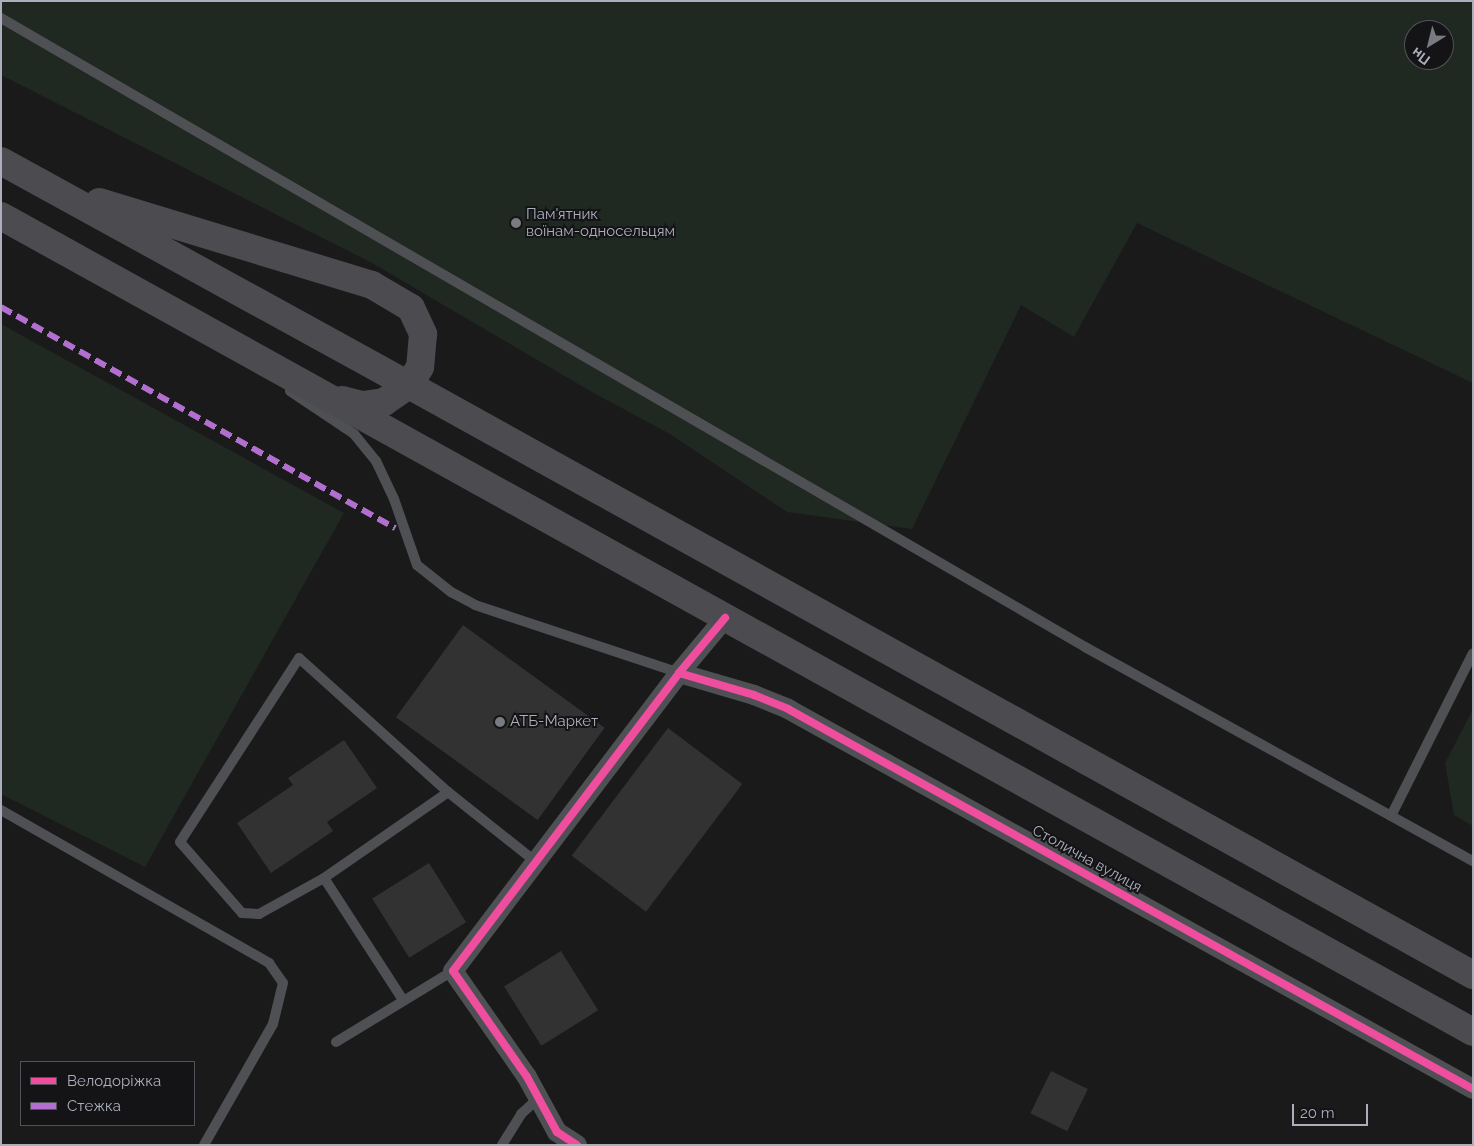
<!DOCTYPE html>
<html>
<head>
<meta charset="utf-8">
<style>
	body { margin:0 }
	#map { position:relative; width:1474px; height:1146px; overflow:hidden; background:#1a1a1b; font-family:Raleway,sans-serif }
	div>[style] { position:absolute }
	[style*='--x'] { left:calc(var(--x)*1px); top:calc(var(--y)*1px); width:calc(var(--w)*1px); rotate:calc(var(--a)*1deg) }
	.green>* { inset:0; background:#202822 }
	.building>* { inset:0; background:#323233; transform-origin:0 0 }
	.service>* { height:10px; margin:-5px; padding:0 5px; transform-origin:5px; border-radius:5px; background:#4e5054 }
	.minor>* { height:20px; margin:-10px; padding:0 10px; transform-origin:10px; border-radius:10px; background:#4e5054 }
	.trunk>* { height:28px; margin:-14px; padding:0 14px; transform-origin:14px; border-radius:14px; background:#4c4c50 }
	.quiet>* { height:6px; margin-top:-3px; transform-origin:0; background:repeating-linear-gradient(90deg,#b36fd0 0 12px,transparent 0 18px) }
	.cycleway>* { height:8px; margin:-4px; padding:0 4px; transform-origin:4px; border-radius:4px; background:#ef4d9e }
	.dots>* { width:14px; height:14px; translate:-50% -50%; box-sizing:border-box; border:2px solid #141417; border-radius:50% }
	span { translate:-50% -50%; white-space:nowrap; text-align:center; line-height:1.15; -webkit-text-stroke:4px #141417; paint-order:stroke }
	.poi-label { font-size:15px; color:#acafbb }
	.left { translate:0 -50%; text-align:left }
	.street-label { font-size:15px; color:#acafbb }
	.frame { position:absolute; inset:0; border:2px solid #acafbb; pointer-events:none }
	.legend { position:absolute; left:20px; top:1061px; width:175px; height:65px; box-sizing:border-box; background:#141417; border:1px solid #515259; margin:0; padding:6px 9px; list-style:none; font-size:15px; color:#acafbb }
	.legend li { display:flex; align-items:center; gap:10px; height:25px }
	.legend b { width:25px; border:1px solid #515259 }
	.north { position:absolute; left:1404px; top:20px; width:50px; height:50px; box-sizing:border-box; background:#141417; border:1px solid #515259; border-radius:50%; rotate:216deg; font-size:14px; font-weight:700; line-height:20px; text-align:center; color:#acafbb }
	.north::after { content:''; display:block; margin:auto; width:18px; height:22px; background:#797b83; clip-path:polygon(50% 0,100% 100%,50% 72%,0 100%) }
	.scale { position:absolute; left:1292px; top:1104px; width:76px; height:22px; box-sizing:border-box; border:2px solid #acafbb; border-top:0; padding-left:6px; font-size:15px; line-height:18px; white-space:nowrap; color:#acafbb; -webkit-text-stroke:4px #141417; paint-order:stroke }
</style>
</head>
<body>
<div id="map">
	<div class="green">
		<div style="clip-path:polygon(evenodd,1px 1px,1473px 1px,1473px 383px,1137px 223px,1074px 337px,1021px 305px,912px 529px,787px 512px,670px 434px,590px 391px,372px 263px,1px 75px,1px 1px,1414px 30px,1444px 30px,1444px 60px,1414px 60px,1414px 30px)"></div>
		<div style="clip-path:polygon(1px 324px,344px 513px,145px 867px,1px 794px)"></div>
		<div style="clip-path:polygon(1473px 709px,1473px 826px,1454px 815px,1445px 763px)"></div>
	</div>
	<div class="building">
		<div style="left:463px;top:625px;width:175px;height:114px;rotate:36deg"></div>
		<div style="left:668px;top:728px;width:93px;height:160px;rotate:37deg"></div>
		<div style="clip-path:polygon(344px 740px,377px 788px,327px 822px,333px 831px,271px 873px,237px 823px,293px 785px,288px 778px)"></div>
		<div style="left:429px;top:863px;width:70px;height:67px;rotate:58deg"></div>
		<div style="left:561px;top:951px;width:70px;height:67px;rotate:58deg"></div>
		<div style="left:1051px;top:1071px;width:41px;height:47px;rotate:26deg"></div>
	</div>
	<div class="service">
		<div style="--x:1;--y:18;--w:1253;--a:30.12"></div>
		<div style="--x:1085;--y:647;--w:443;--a:28.9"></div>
		<div style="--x:290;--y:391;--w:77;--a:33.9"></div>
		<div style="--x:354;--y:434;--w:35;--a:51"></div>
		<div style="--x:376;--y:461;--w:42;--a:64.7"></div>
		<div style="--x:394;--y:499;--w:70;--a:70.8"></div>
		<div style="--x:417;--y:565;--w:43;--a:38.5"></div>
		<div style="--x:451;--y:592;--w:27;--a:28"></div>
		<div style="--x:475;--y:605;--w:215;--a:18.4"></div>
		<div style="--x:1;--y:810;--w:309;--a:29.7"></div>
		<div style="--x:269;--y:963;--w:24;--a:55"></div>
		<div style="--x:283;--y:983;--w:42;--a:103.7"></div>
		<div style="--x:273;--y:1024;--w:139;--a:119.7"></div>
		<div style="--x:1391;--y:816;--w:182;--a:-63.3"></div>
		<div style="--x:324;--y:878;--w:74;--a:151"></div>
		<div style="--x:259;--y:914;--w:17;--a:-177"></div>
		<div style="--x:242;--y:913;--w:94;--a:-131.1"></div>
		<div style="--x:180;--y:842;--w:219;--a:-57.1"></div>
		<div style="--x:299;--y:658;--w:200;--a:42"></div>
		<div style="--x:448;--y:792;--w:112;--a:38.5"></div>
		<div style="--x:403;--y:1000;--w:145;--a:-122.9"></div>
		<div style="--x:324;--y:878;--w:151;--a:-34.7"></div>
		<div style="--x:336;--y:1042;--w:137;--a:-31.3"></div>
		<div style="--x:502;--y:1145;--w:36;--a:-58"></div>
		<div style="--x:521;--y:1114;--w:24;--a:-42"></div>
	</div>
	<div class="minor">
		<div style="--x:679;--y:673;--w:78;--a:16.3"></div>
		<div style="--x:754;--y:695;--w:37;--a:22"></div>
		<div style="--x:788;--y:709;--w:783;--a:29.02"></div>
		<div style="--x:577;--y:1145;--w:24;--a:-147"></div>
		<div style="--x:557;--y:1132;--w:63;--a:-118.6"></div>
		<div style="--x:527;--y:1077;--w:129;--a:-124.9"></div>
		<div style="--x:453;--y:971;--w:374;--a:-52.8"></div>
		<div style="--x:679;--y:673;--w:72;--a:-50.1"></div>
	</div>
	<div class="trunk">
		<div style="--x:1;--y:161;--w:465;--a:28.8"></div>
		<div style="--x:409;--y:385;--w:1217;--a:29.01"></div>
		<div style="--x:99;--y:202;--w:285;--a:16.9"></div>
		<div style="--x:372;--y:285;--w:45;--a:30.5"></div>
		<div style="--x:411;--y:308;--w:29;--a:65"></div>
		<div style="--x:423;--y:334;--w:33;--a:95"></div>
		<div style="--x:420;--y:367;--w:21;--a:121"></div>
		<div style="--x:409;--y:385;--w:30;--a:146"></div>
		<div style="--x:384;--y:402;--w:22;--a:172"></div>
		<div style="--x:362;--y:405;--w:21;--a:-166"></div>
		<div style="--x:1;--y:216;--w:1683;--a:29"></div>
	</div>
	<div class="quiet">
		<div style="--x:1;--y:307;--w:452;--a:29.3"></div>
	</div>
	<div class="cycleway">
		<div style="--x:679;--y:673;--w:78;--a:16.3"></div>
		<div style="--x:754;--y:695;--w:37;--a:22"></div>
		<div style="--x:788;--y:709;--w:783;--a:29.02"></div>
		<div style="--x:577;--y:1145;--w:24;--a:-147"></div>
		<div style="--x:557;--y:1132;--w:63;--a:-118.6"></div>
		<div style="--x:527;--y:1077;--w:129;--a:-124.9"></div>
		<div style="--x:453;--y:971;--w:374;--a:-52.8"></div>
		<div style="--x:679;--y:673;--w:72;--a:-50.1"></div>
	</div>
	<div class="dots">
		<div style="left:516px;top:223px;background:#797b83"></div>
		<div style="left:500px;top:722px;background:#797b83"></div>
	</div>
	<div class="poi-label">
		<span class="left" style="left:526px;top:223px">Пам'ятник<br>воїнам-односельцям</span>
		<span class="left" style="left:510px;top:722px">АТБ-Маркет</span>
	</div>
	<div class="street-label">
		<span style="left:1087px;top:859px;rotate:29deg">Столична вулиця</span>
	</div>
	<div class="frame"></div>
	<ul class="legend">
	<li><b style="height:6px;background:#ef4d9e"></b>Велодоріжка</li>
	<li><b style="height:6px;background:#b36fd0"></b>Стежка</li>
	</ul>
	<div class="north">Пн</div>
	<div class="scale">20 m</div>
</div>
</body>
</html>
